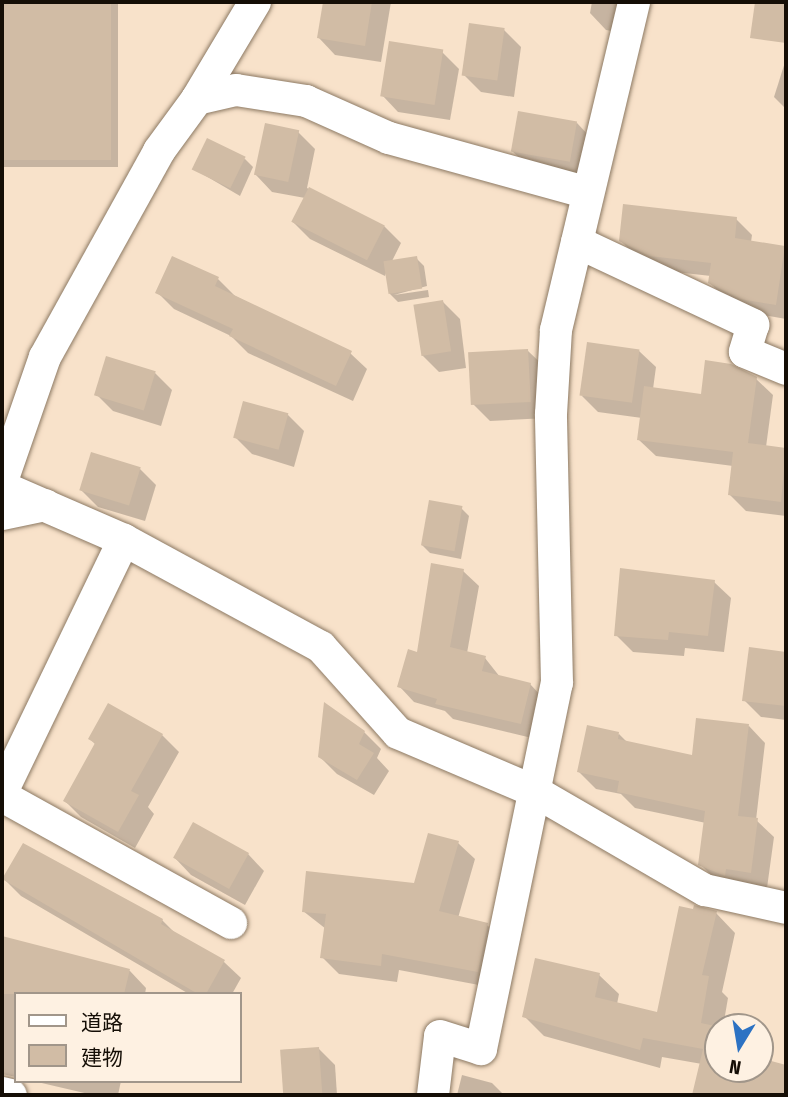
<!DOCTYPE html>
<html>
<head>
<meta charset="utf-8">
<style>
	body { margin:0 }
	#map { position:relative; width:788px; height:1097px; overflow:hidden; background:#f8e2ca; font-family:"Fira Sans Condensed","Noto Sans JP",sans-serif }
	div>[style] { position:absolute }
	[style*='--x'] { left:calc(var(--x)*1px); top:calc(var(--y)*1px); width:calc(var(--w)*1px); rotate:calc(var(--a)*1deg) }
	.shadow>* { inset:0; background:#0003; transform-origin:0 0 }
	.building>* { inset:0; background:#d1bca5; transform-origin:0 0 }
	.roads { filter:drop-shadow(0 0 2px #8c7963) drop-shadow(0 0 2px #8c7963) }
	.street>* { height:32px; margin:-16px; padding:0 16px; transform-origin:16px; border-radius:16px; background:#fff }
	span { translate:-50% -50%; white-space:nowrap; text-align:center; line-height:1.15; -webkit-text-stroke:5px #fef1e2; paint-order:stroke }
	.frame { position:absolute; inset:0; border:4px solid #150e06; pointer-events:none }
	.legend { position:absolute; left:14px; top:992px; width:228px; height:91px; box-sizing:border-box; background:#fef1e2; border:2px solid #a1968a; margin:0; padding:9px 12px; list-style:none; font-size:21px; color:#150e06 }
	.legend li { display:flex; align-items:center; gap:14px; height:35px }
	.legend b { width:35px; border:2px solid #a1968a }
	.north { position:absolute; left:704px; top:1013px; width:70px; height:70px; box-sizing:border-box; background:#fef1e2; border:2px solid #a1968a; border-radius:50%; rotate:191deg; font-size:19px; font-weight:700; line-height:28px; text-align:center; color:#150e06 }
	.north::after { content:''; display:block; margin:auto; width:24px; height:32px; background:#2c72c3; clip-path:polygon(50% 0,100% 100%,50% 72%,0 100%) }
</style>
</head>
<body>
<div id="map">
	<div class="shadow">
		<div style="left:2px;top:2px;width:116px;height:165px"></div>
		<div style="clip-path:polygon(325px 2px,391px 2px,381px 62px,335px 55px,319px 38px)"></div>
		<div style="clip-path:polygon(592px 2px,640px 2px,628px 34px,606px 30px,590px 13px)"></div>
		<div style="clip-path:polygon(504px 30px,521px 47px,514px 97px,481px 92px,464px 75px)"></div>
		<div style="clip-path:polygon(442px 52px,459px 69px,450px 120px,398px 112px,382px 95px)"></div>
		<div style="clip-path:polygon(786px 59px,786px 109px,774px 97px)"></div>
		<div style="clip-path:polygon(577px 123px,593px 140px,586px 177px,529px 167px,512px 151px)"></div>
		<div style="clip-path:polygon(298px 132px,315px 149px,307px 188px,384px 226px,401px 243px,392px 261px,416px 258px,424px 266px,427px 286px,394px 295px,428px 290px,429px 297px,398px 302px,390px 294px,386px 273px,385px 276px,310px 239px,293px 222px,305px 198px,272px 192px,256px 175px)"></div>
		<div style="clip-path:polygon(245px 159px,253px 167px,240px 196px,194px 169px)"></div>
		<div style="clip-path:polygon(736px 219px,752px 235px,751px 242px,786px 248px,786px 319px,758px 314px,726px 299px,710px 283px,711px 276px,666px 271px,637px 257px,621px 241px)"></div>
		<div style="clip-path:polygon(218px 279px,235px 296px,350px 353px,367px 369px,353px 401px,248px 353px,231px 336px,174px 309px,157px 292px)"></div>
		<div style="clip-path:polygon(443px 302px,460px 319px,466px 368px,439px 372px,422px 355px)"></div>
		<div style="clip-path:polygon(528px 351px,545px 367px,547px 418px,490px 421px,473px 404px)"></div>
		<div style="clip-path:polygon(639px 351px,656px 367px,653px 389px,703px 395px,755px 378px,773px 395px,766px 447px,786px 450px,786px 516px,746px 511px,729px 494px,733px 466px,656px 456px,639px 440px,642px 418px,598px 412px,582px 396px)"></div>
		<div style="clip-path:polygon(155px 373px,172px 390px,161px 426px,113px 411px,96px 394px)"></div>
		<div style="clip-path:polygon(287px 414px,304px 431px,294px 467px,252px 454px,235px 437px)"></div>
		<div style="clip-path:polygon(140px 469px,156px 485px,145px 521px,98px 507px,81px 490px)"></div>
		<div style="clip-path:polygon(461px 508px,469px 516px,461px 559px,430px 553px,422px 545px)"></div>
		<div style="clip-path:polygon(463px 571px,479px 586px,467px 653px,485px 658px,500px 677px,530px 684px,545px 700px,536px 739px,453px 719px,445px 711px,414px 702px,399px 686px)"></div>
		<div style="clip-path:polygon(714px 582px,731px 598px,724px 652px,685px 648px,684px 656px,633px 652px,616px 635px)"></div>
		<div style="clip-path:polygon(751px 649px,786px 653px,786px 720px,761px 717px,744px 700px)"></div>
		<div style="clip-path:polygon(749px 726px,765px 743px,756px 820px,774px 837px,767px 888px,717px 881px,700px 864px,706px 823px,635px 808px,621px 794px,596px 789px,579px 772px,619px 734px,628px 743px,693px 757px)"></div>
		<div style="clip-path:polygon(364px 732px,381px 749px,377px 758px,389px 771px,374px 795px,337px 774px,320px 757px)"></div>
		<div style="clip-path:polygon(162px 735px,179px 752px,148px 807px,154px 814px,135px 848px,81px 817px,65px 801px,96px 745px,90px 739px)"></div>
		<div style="clip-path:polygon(458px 843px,475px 859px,458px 918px,487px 925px,504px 942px,495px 988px,399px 970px,397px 982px,339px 974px,322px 957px,326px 929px,303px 911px,415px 885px)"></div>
		<div style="clip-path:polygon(248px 854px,264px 871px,245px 905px,191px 875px,175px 858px)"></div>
		<div style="clip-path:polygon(4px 879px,162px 920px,177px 935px,224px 962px,241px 978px,232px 994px,189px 994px,21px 896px)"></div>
		<div style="clip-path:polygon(716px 913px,735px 933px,722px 992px,728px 998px,723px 1027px,718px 1027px,718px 1069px,760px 1069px,760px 1060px,786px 1066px,786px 1095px,694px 1095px,702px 1064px,662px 1057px,660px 1068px,544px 1036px,524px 1016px,599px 975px,619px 994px,617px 1004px,659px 1014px)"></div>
		<div style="clip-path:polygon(2px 938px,130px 971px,146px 988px,145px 994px,16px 994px,16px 1077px,2px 1074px)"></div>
		<div style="clip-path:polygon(318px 1048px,335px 1065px,337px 1095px,284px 1095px,282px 1050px)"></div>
		<div style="clip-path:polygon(462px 1075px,492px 1083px,504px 1095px,457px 1095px)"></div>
		<div style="clip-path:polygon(33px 1081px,121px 1081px,118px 1095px,93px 1095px)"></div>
	</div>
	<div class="building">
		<div style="left:2px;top:2px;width:109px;height:158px"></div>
		<div style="clip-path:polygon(323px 2px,372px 2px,365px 46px,317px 38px)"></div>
		<div style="clip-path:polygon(755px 2px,786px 2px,786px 43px,750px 38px)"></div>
		<div style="left:469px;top:23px;width:36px;height:53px;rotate:8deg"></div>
		<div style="left:389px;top:41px;width:55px;height:56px;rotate:9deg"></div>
		<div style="left:518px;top:111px;width:60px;height:41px;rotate:10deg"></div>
		<div style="left:265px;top:123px;width:35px;height:53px;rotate:12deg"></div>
		<div style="left:207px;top:138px;width:43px;height:35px;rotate:26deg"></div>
		<div style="left:309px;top:187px;width:85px;height:39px;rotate:27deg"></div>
		<div style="clip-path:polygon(623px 204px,737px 217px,735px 238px,785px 246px,776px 305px,740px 299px,708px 283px,711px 263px,649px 256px,619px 241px)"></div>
		<div style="clip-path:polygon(172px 256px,219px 277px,215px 286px,352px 351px,336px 386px,229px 336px,233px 329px,155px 293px)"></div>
		<div style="left:417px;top:256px;width:33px;height:34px;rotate:81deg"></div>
		<div style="left:443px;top:300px;width:52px;height:30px;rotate:81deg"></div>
		<div style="left:587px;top:342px;width:53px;height:54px;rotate:8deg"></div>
		<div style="left:528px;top:349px;width:53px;height:60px;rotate:87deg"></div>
		<div style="left:106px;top:356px;width:52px;height:41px;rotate:17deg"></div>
		<div style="clip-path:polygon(705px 360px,731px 364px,757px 377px,748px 443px,786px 448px,781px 502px,728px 495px,733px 452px,637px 440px,644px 386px,701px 394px)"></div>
		<div style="left:243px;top:401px;width:47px;height:38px;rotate:15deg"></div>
		<div style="left:91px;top:452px;width:52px;height:40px;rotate:17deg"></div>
		<div style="left:429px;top:500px;width:34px;height:46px;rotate:10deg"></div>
		<div style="clip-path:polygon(431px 563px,464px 569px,450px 647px,486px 656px,482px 671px,531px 683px,521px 724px,435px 704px,437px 699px,397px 687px,408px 649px,417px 652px)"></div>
		<div style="clip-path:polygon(620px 568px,715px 580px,708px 636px,669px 632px,668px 640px,614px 636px)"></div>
		<div style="clip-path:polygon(749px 647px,786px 652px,786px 706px,742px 701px)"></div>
		<div style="clip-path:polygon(324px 702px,365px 731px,359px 744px,374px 753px,357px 780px,318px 757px)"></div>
		<div style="clip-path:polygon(108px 703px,163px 734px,131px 791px,139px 795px,118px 832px,63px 801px,95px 743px,88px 739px)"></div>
		<div style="clip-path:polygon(696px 718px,749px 724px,738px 816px,758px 818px,751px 873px,726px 869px,725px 876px,698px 865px,705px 811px,617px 792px,619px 781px,577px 772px,587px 725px,619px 732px,618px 739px,692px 755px)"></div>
		<div style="left:193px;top:822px;width:64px;height:41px;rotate:29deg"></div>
		<div style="clip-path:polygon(428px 833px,459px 841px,439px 911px,488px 923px,478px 972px,382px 954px,381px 966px,320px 958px,326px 914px,302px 912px,306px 871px,414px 883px)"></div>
		<div style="clip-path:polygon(23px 843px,163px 919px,161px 924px,225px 960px,206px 994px,198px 994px,2px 879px)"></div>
		<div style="clip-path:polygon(694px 905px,717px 911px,702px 975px,709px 976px,701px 1023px,719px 1027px,718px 1069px,760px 1069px,760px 1058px,786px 1065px,786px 1095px,692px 1095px,703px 1049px,643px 1038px,640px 1050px,522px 1017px,535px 958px,600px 973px,595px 997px,657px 1012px,679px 906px,693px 909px)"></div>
		<div style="clip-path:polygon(2px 936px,130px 969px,124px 994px,2px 994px)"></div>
		<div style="left:319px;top:1047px;width:48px;height:39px;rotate:86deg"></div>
	</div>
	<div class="roads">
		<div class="street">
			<div style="--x:197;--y:99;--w:40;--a:-13"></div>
			<div style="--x:236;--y:90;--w:71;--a:8.9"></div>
			<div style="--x:306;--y:101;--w:91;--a:24"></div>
			<div style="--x:389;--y:138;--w:206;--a:15.4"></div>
			<div style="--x:577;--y:242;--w:195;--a:25.2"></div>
			<div style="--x:753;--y:325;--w:28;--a:107"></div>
			<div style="--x:745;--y:352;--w:44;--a:22.5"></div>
			<div style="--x:2;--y:481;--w:131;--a:-70.9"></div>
			<div style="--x:45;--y:357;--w:235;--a:-61"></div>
			<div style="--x:159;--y:151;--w:64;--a:-53.8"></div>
			<div style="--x:197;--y:99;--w:113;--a:-59.1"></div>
			<div style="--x:2;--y:487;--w:133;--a:23.5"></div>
			<div style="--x:124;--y:540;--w:224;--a:28.5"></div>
			<div style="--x:321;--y:647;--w:115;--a:48.2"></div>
			<div style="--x:398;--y:733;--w:148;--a:23.1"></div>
			<div style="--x:534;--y:791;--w:198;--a:30.1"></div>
			<div style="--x:705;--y:890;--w:83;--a:12.5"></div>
			<div style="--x:2;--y:514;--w:44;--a:-11.8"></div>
			<div style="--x:2;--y:792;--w:280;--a:-64.2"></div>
			<div style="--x:2;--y:796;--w:262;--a:29"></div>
			<div style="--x:2;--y:1093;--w:9;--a:13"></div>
			<div style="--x:433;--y:1095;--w:59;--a:-83.2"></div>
			<div style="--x:440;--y:1036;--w:43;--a:17.6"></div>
			<div style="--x:481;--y:1049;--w:374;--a:-78.3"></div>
			<div style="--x:557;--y:683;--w:269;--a:-91.3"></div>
			<div style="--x:551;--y:414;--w:84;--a:-86.6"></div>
			<div style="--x:556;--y:330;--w:337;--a:-76.6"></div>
		</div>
	</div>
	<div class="frame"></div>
	<ul class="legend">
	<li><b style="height:9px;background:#fff"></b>道路</li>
	<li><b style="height:19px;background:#d1bca5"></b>建物</li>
	</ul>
	<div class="north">N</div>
</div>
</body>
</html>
